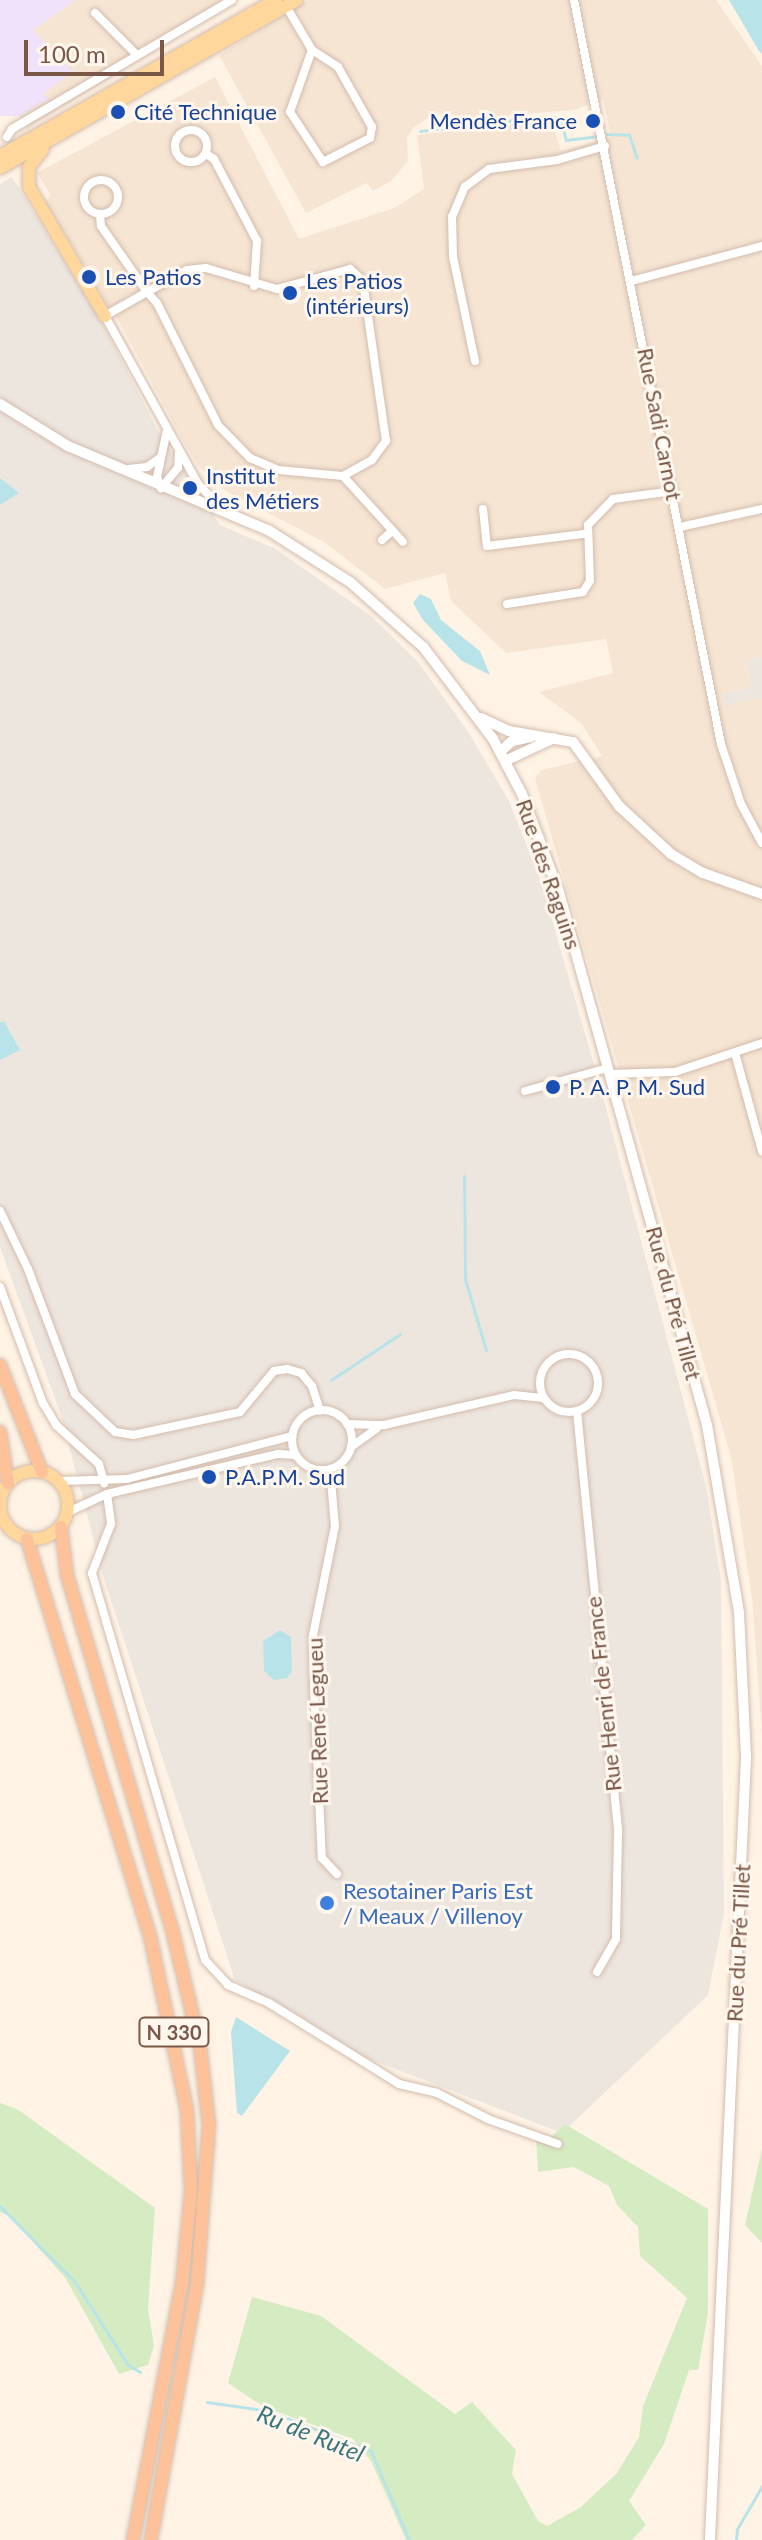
<!DOCTYPE html>
<html>
<head>
<meta charset="utf-8">
<style>
	body { margin:0 }
	#map { position:relative; width:762px; height:2540px; overflow:hidden; background:#fef3e5; font-family:Lato,sans-serif }
	div>[style] { position:absolute }
	[style*='--x'] { left:calc(var(--x)*1px); top:calc(var(--y)*1px); width:calc(var(--w)*1px); rotate:calc(var(--a)*1deg) }
	.residential>* { inset:0; background:#f6e5d3 }
	.industrial>* { inset:0; background:#ede6df }
	.education>* { inset:0; background:#f0e2fa }
	.green>* { inset:0; background:#d5ecc2 }
	.water>* { inset:0; background:#b8e4e9 }
	.stream>* { height:3px; margin:-1.5px; padding:0 1.5px; transform-origin:1.5px; border-radius:1.5px; background:#b8e4e9 }
	.roads { filter:drop-shadow(0 0 2px #d3bcad) drop-shadow(0 0 2px #d3bcad) }
	.minor>* { height:8px; margin:-4px; padding:0 4px; transform-origin:4px; border-radius:4px; background:#fff }
	.minor>.ring { margin:-4px; padding:0; box-sizing:content-box; background:none; border:8px solid #fff; border-radius:50% }
	.tertiary>* { height:10px; margin:-5px; padding:0 5px; transform-origin:5px; border-radius:5px; background:#fff }
	.primary>* { height:12px; margin:-6px; padding:0 6px; transform-origin:6px; border-radius:6px; background:#ffd69b }
	.primary>.ring { margin:-6px; padding:0; box-sizing:content-box; background:none; border:12px solid #ffd69b; border-radius:50% }
	.trunk>* { height:12px; margin:-6px; padding:0 6px; transform-origin:6px; border-radius:6px; background:#fdc29a }
	.dots>* { width:22px; height:22px; translate:-50% -50%; box-sizing:border-box; border:4px solid #fff7ed; border-radius:50% }
	span { translate:-50% -50%; white-space:nowrap; text-align:center; line-height:1.15; -webkit-text-stroke:6px #fff7ed; paint-order:stroke }
	.shield-label span { padding:2px 6px; background:#fff7ed; border:2px solid; border-radius:6px; -webkit-text-stroke-width:0 }
	.shield-label { font-size:20px; color:#795848; font-weight:700 }
	.transit-label { font-size:22px; color:#164399 }
	.left { translate:0 -50%; text-align:left }
	.right { translate:-100% -50%; text-align:right }
	.street-label { font-size:22px; color:#795848 }
	.shop-label { font-size:22px; color:#366cbe }
	.water-label { font-size:24px; color:#3a767e; font-style:italic }
	.scale { position:absolute; left:24px; top:40px; width:140px; height:36px; box-sizing:border-box; border:4px solid #795848; border-top:0; padding-left:10px; font-size:24px; line-height:28px; white-space:nowrap; color:#795848; -webkit-text-stroke:6px #fff7ed; paint-order:stroke }
</style>
</head>
<body>
<div id="map">
	<div class="residential">
		<div style="clip-path:polygon(76px 0,238px 0,27px 129px,20px 116px,48px 100px,43px 94px,33px 30px)"></div>
		<div style="clip-path:polygon(309px 0,716px 0,762px 66px,762px 657px,746px 660px,751px 688px,722px 694px,762px 698px,762px 1733px,752px 1599px,731px 1457px,535px 779px,541px 770px,602px 756px,581px 723px,539px 692px,613px 673px,606px 639px,506px 653px,451px 601px,445px 573px,385px 589px,324px 542px,226px 491px,198px 466px,186px 446px,121px 325px,46px 203px,50px 194px,37px 173px,215px 77px,299px 239px,394px 208px,424px 189px,417px 135px,552px 121px,561px 151px,611px 137px,603px 99px,574px 110px,475px 118px,436px 113px,413px 128px,407px 138px,408px 161px,391px 181px,373px 191px,367px 183px,306px 213px,219px 55px)"></div>
	</div>
	<div class="industrial">
		<div style="clip-path:polygon(12px 177px,103px 324px,158px 431px,220px 525px,276px 549px,371px 616px,418px 662px,469px 733px,509px 801px,541px 882px,598px 1078px,706px 1486px,721px 1581px,724px 1913px,708px 1995px,562px 2133px,359px 2055px,235px 1980px,103px 1576px,62px 1418px,0 1247px,0 184px)"></div>
		<div style="clip-path:polygon(762px 657px,762px 698px,724px 706px,722px 694px,751px 688px,746px 660px)"></div>
	</div>
	<div class="education">
		<div style="clip-path:polygon(0 0,76px 0,33px 30px,73px 72px,43px 94px,49px 99px,20px 116px,0 116px)"></div>
	</div>
	<div class="green">
		<div style="clip-path:polygon(0 2103px,17px 2109px,155px 2208px,148px 2309px,154px 2346px,148px 2365px,119px 2374px,66px 2279px,11px 2217px,0 2212px)"></div>
		<div style="clip-path:polygon(565px 2124px,708px 2209px,708px 2313px,698px 2370px,689px 2370px,664px 2444px,629px 2501px,646px 2525px,632px 2540px,406px 2540px,371px 2461px,353px 2439px,264px 2407px,228px 2383px,252px 2297px,321px 2316px,455px 2414px,472px 2402px,516px 2450px,512px 2474px,538px 2521px,547px 2526px,581px 2507px,617px 2473px,639px 2437px,643px 2406px,687px 2298px,640px 2256px,638px 2227px,617px 2205px,609px 2186px,574px 2167px,538px 2172px,536px 2138px,545px 2143px)"></div>
		<div style="clip-path:polygon(762px 2148px,762px 2243px,745px 2225px)"></div>
	</div>
	<div class="water">
		<div style="clip-path:polygon(729px 0,762px 0,762px 54px,759px 51px)"></div>
		<div style="clip-path:polygon(0 478px,19px 493px,0 505px)"></div>
		<div style="clip-path:polygon(420px 594px,431px 599px,441px 620px,480px 651px,490px 675px,462px 661px,423px 620px,413px 603px)"></div>
		<div style="clip-path:polygon(4px 1021px,20px 1050px,0 1060px,0 1023px)"></div>
		<div style="clip-path:polygon(280px 1630px,291px 1637px,292px 1671px,287px 1678px,274px 1680px,264px 1671px,263px 1641px)"></div>
		<div style="clip-path:polygon(236px 2017px,290px 2051px,242px 2116px,237px 2113px,231px 2032px)"></div>
	</div>
	<div class="stream">
		<div style="--x:420;--y:131;--w:128;--a:-6.7"></div>
		<div style="--x:547;--y:116;--w:13;--a:9"></div>
		<div style="--x:560;--y:118;--w:23;--a:75"></div>
		<div style="--x:566;--y:140;--w:31;--a:-7"></div>
		<div style="--x:606;--y:134;--w:23;--a:2"></div>
		<div style="--x:629;--y:135;--w:24;--a:71"></div>
		<div style="--x:464;--y:1176;--w:103;--a:89.4"></div>
		<div style="--x:465;--y:1279;--w:74;--a:73.5"></div>
		<div style="--x:331;--y:1380;--w:83;--a:-33.7"></div>
		<div style="--x:0;--y:2206;--w:107;--a:45.4"></div>
		<div style="--x:75;--y:2282;--w:98;--a:57.4"></div>
		<div style="--x:128;--y:2365;--w:14;--a:30"></div>
		<div style="--x:207;--y:2402;--w:63;--a:8.3"></div>
		<div style="--x:269;--y:2411;--w:110;--a:21.4"></div>
		<div style="--x:371;--y:2451;--w:97;--a:66.9"></div>
		<div style="--x:736;--y:2540;--w:11;--a:-85"></div>
		<div style="--x:737;--y:2529;--w:50;--a:-59.8"></div>
	</div>
	<div class="roads">
		<div class="minor">
			<div style="--x:574;--y:0;--w:758;--a:78.82"></div>
			<div style="--x:721;--y:744;--w:63;--a:71.6"></div>
			<div style="--x:741;--y:804;--w:44;--a:61.7"></div>
			<div style="--x:286;--y:6;--w:51;--a:59.4"></div>
			<div style="--x:312;--y:50;--w:31;--a:33"></div>
			<div style="--x:338;--y:67;--w:69;--a:60.5"></div>
			<div style="--x:372;--y:127;--w:11;--a:100"></div>
			<div style="--x:370;--y:138;--w:53;--a:152.9"></div>
			<div style="--x:323;--y:162;--w:60;--a:-123.4"></div>
			<div style="--x:290;--y:112;--w:66;--a:-70.5"></div>
			<div style="--x:95;--y:13;--w:59;--a:45"></div>
			<div class="ring" style="left:175px;top:130px;width:24px;height:24px"></div>
			<div style="--x:7;--y:137;--w:9;--a:-58"></div>
			<div style="--x:12;--y:129;--w:255;--a:-30.4"></div>
			<div style="--x:206;--y:154;--w:9;--a:32"></div>
			<div style="--x:214;--y:159;--w:93;--a:62.3"></div>
			<div style="--x:257;--y:241;--w:45;--a:93.8"></div>
			<div class="ring" style="left:84px;top:180px;width:26px;height:26px"></div>
			<div style="--x:100;--y:215;--w:11;--a:85"></div>
			<div style="--x:101;--y:226;--w:80;--a:55.1"></div>
			<div style="--x:147;--y:292;--w:15;--a:48"></div>
			<div style="--x:157;--y:303;--w:136;--a:63.4"></div>
			<div style="--x:218;--y:425;--w:46;--a:45.9"></div>
			<div style="--x:250;--y:458;--w:30;--a:23"></div>
			<div style="--x:278;--y:470;--w:65;--a:5.3"></div>
			<div style="--x:343;--y:476;--w:33;--a:-29"></div>
			<div style="--x:372;--y:460;--w:24;--a:-54"></div>
			<div style="--x:386;--y:441;--w:162;--a:-98.2"></div>
			<div style="--x:363;--y:281;--w:18;--a:-137"></div>
			<div style="--x:350;--y:269;--w:76;--a:164.7"></div>
			<div style="--x:277;--y:289;--w:74;--a:-163.5"></div>
			<div style="--x:206;--y:268;--w:19;--a:174"></div>
			<div style="--x:187;--y:270;--w:46;--a:151.2"></div>
			<div style="--x:147;--y:292;--w:43;--a:150.4"></div>
			<div style="--x:110;--y:313;--w:6;--a:149"></div>
			<div style="--x:105;--y:316;--w:192;--a:61"></div>
			<div style="--x:198;--y:484;--w:37;--a:46"></div>
			<div style="--x:631;--y:281;--w:136;--a:-15"></div>
			<div style="--x:475;--y:361;--w:106;--a:-101.9"></div>
			<div style="--x:453;--y:257;--w:40;--a:-91.4"></div>
			<div style="--x:452;--y:217;--w:33;--a:-67"></div>
			<div style="--x:465;--y:187;--w:30;--a:-37"></div>
			<div style="--x:489;--y:169;--w:69;--a:-7.5"></div>
			<div style="--x:557;--y:160;--w:50;--a:-16.3"></div>
			<div style="--x:167;--y:430;--w:48;--a:102"></div>
			<div style="--x:157;--y:477;--w:12;--a:70"></div>
			<div style="--x:161;--y:488;--w:26;--a:-50"></div>
			<div style="--x:178;--y:468;--w:16;--a:-86"></div>
			<div style="--x:128;--y:469;--w:19;--a:-6"></div>
			<div style="--x:147;--y:467;--w:16;--a:-35"></div>
			<div style="--x:343;--y:476;--w:89;--a:47.7"></div>
			<div style="--x:483;--y:509;--w:37;--a:84"></div>
			<div style="--x:487;--y:546;--w:98;--a:-7.1"></div>
			<div style="--x:680;--y:527;--w:84;--a:-12.4"></div>
			<div style="--x:382;--y:540;--w:13;--a:-42"></div>
			<div style="--x:507;--y:604;--w:77;--a:-9"></div>
			<div style="--x:583;--y:592;--w:13;--a:-58"></div>
			<div style="--x:590;--y:581;--w:56;--a:-92"></div>
			<div style="--x:588;--y:525;--w:36;--a:-46"></div>
			<div style="--x:613;--y:499;--w:61;--a:-7.6"></div>
			<div style="--x:735;--y:1053;--w:102;--a:74.6"></div>
			<div style="--x:610;--y:1074;--w:65;--a:-1.8"></div>
			<div style="--x:675;--y:1072;--w:92;--a:-18.4"></div>
			<div style="--x:525;--y:1091;--w:86;--a:-15.5"></div>
			<div style="--x:0;--y:1211;--w:64;--a:64.2"></div>
			<div style="--x:28;--y:1269;--w:134;--a:69.4"></div>
			<div style="--x:75;--y:1394;--w:55;--a:43.5"></div>
			<div style="--x:115;--y:1432;--w:18;--a:9"></div>
			<div style="--x:133;--y:1435;--w:109;--a:-12.1"></div>
			<div style="--x:240;--y:1412;--w:53;--a:-50.3"></div>
			<div style="--x:274;--y:1371;--w:13;--a:-9"></div>
			<div style="--x:287;--y:1369;--w:15;--a:16"></div>
			<div style="--x:301;--y:1373;--w:17;--a:50"></div>
			<div style="--x:312;--y:1386;--w:26;--a:72"></div>
			<div style="--x:0;--y:1287;--w:124;--a:69.7"></div>
			<div style="--x:43;--y:1403;--w:26;--a:59"></div>
			<div style="--x:56;--y:1425;--w:58;--a:42.2"></div>
			<div style="--x:99;--y:1464;--w:20;--a:75"></div>
			<div class="ring" style="left:540px;top:1354px;width:50px;height:50px"></div>
			<div class="ring" style="left:292px;top:1410px;width:52px;height:52px"></div>
			<div style="--x:577;--y:1411;--w:423;--a:84.4"></div>
			<div style="--x:618;--y:1832;--w:107;--a:91.1"></div>
			<div style="--x:616;--y:1939;--w:38;--a:120"></div>
			<div style="--x:347;--y:1424;--w:37;--a:2"></div>
			<div style="--x:384;--y:1425;--w:133;--a:-13"></div>
			<div style="--x:514;--y:1395;--w:30;--a:6"></div>
			<div style="--x:351;--y:1447;--w:32;--a:-36"></div>
			<div style="--x:330;--y:1469;--w:57;--a:85"></div>
			<div style="--x:335;--y:1526;--w:111;--a:101.4"></div>
			<div style="--x:313;--y:1635;--w:50;--a:88.9"></div>
			<div style="--x:314;--y:1685;--w:173;--a:87.4"></div>
			<div style="--x:322;--y:1858;--w:22;--a:47"></div>
			<div style="--x:59;--y:1481;--w:68;--a:-1.7"></div>
			<div style="--x:127;--y:1479;--w:171;--a:-14.6"></div>
			<div style="--x:107;--y:1494;--w:30;--a:82"></div>
			<div style="--x:111;--y:1524;--w:53;--a:111.2"></div>
			<div style="--x:92;--y:1573;--w:403;--a:73.7"></div>
			<div style="--x:205;--y:1960;--w:34;--a:47"></div>
			<div style="--x:228;--y:1985;--w:45;--a:23.7"></div>
			<div style="--x:269;--y:2003;--w:153;--a:31.9"></div>
			<div style="--x:399;--y:2084;--w:39;--a:13"></div>
			<div style="--x:437;--y:2093;--w:57;--a:27"></div>
			<div style="--x:488;--y:2119;--w:74;--a:19.7"></div>
			<div style="--x:68;--y:1512;--w:43;--a:-24.8"></div>
			<div style="--x:107;--y:1494;--w:176;--a:-13.2"></div>
			<div style="--x:278;--y:1454;--w:18;--a:3"></div>
		</div>
		<div class="tertiary">
			<div style="--x:0;--y:404;--w:80;--a:31.7"></div>
			<div style="--x:68;--y:446;--w:217;--a:22.8"></div>
			<div style="--x:268;--y:530;--w:97;--a:32.4"></div>
			<div style="--x:350;--y:582;--w:99;--a:41.7"></div>
			<div style="--x:424;--y:648;--w:114;--a:52.8"></div>
			<div style="--x:493;--y:739;--w:62;--a:62.2"></div>
			<div style="--x:522;--y:794;--w:105;--a:69.3"></div>
			<div style="--x:559;--y:892;--w:553;--a:74.48"></div>
			<div style="--x:707;--y:1425;--w:191;--a:80.3"></div>
			<div style="--x:739;--y:1613;--w:145;--a:87.2"></div>
			<div style="--x:746;--y:1758;--w:783;--a:92.64"></div>
			<div style="--x:481;--y:718;--w:31;--a:25"></div>
			<div style="--x:509;--y:731;--w:65;--a:9.8"></div>
			<div style="--x:573;--y:742;--w:79;--a:54.3"></div>
			<div style="--x:619;--y:806;--w:71;--a:42.7"></div>
			<div style="--x:671;--y:854;--w:37;--a:31"></div>
			<div style="--x:703;--y:873;--w:63;--a:19.6"></div>
			<div style="--x:500;--y:752;--w:16;--a:-43"></div>
			<div style="--x:512;--y:741;--w:19;--a:-12"></div>
			<div style="--x:505;--y:761;--w:54;--a:-25.1"></div>
		</div>
		<div class="primary">
			<div style="--x:43;--y:149;--w:23;--a:128"></div>
			<div style="--x:29;--y:167;--w:20;--a:90"></div>
			<div style="--x:29;--y:187;--w:150;--a:59.5"></div>
			<div style="--x:0;--y:156;--w:317;--a:-29.5"></div>
			<div style="--x:0;--y:168;--w:341;--a:-29.5"></div>
			<div class="ring" style="left:0;top:1471px;width:56px;height:56px"></div>
		</div>
		<div class="trunk">
			<div style="--x:0;--y:1365;--w:115;--a:68.6"></div>
			<div style="--x:0;--y:1432;--w:52;--a:81.1"></div>
			<div style="--x:61;--y:1527;--w:48;--a:82.9"></div>
			<div style="--x:67;--y:1575;--w:369;--a:73.5"></div>
			<div style="--x:172;--y:1929;--w:120;--a:76.5"></div>
			<div style="--x:200;--y:2046;--w:80;--a:83.5"></div>
			<div style="--x:209;--y:2125;--w:159;--a:94.3"></div>
			<div style="--x:197;--y:2284;--w:260;--a:100.2"></div>
			<div style="--x:27;--y:1539;--w:416;--a:72.8"></div>
			<div style="--x:150;--y:1936;--w:178;--a:78"></div>
			<div style="--x:187;--y:2110;--w:82;--a:87.2"></div>
			<div style="--x:191;--y:2192;--w:91;--a:95.6"></div>
			<div style="--x:182;--y:2283;--w:262;--a:100.8"></div>
		</div>
	</div>
	<div class="dots">
		<div style="left:118px;top:112px;background:#1a4fb4"></div>
		<div style="left:593px;top:121px;background:#1a4fb4"></div>
		<div style="left:89px;top:277px;background:#1a4fb4"></div>
		<div style="left:290px;top:293px;background:#1a4fb4"></div>
		<div style="left:190px;top:488px;background:#1a4fb4"></div>
		<div style="left:553px;top:1087px;background:#1a4fb4"></div>
		<div style="left:209px;top:1477px;background:#1a4fb4"></div>
		<div style="left:327px;top:1903px;background:#3f7fe0"></div>
	</div>
	<div class="shield-label">
		<span style="left:174px;top:2032px">N 330</span>
	</div>
	<div class="transit-label">
		<span class="left" style="left:134px;top:112px">Cité Technique</span>
		<span class="right" style="left:577px;top:121px">Mendès France</span>
		<span class="left" style="left:105px;top:277px">Les Patios</span>
		<span class="left" style="left:306px;top:293px">Les Patios<br>(intérieurs)</span>
		<span class="left" style="left:206px;top:488px">Institut<br>des Métiers</span>
		<span class="left" style="left:569px;top:1087px">P. A. P. M. Sud</span>
		<span class="left" style="left:225px;top:1477px">P.A.P.M. Sud</span>
	</div>
	<div class="street-label">
		<span style="left:660px;top:424px;rotate:79deg">Rue Sadi Carnot</span>
		<span style="left:549px;top:874px;rotate:71deg">Rue des Raguins</span>
		<span style="left:674px;top:1303px;rotate:75deg">Rue du Pré Tillet</span>
		<span style="left:603px;top:1694px;rotate:-96deg">Rue Henri de France</span>
		<span style="left:317px;top:1721px;rotate:-92deg">Rue René Legueu</span>
		<span style="left:738px;top:1943px;rotate:-87deg">Rue du Pré Tillet</span>
	</div>
	<div class="shop-label">
		<span class="left" style="left:343px;top:1903px">Resotainer Paris Est<br>/ Meaux / Villenoy</span>
	</div>
	<div class="water-label">
		<span style="left:311px;top:2433px;rotate:22deg">Ru de Rutel</span>
	</div>
	<div class="scale">100 m</div>
</div>
</body>
</html>
